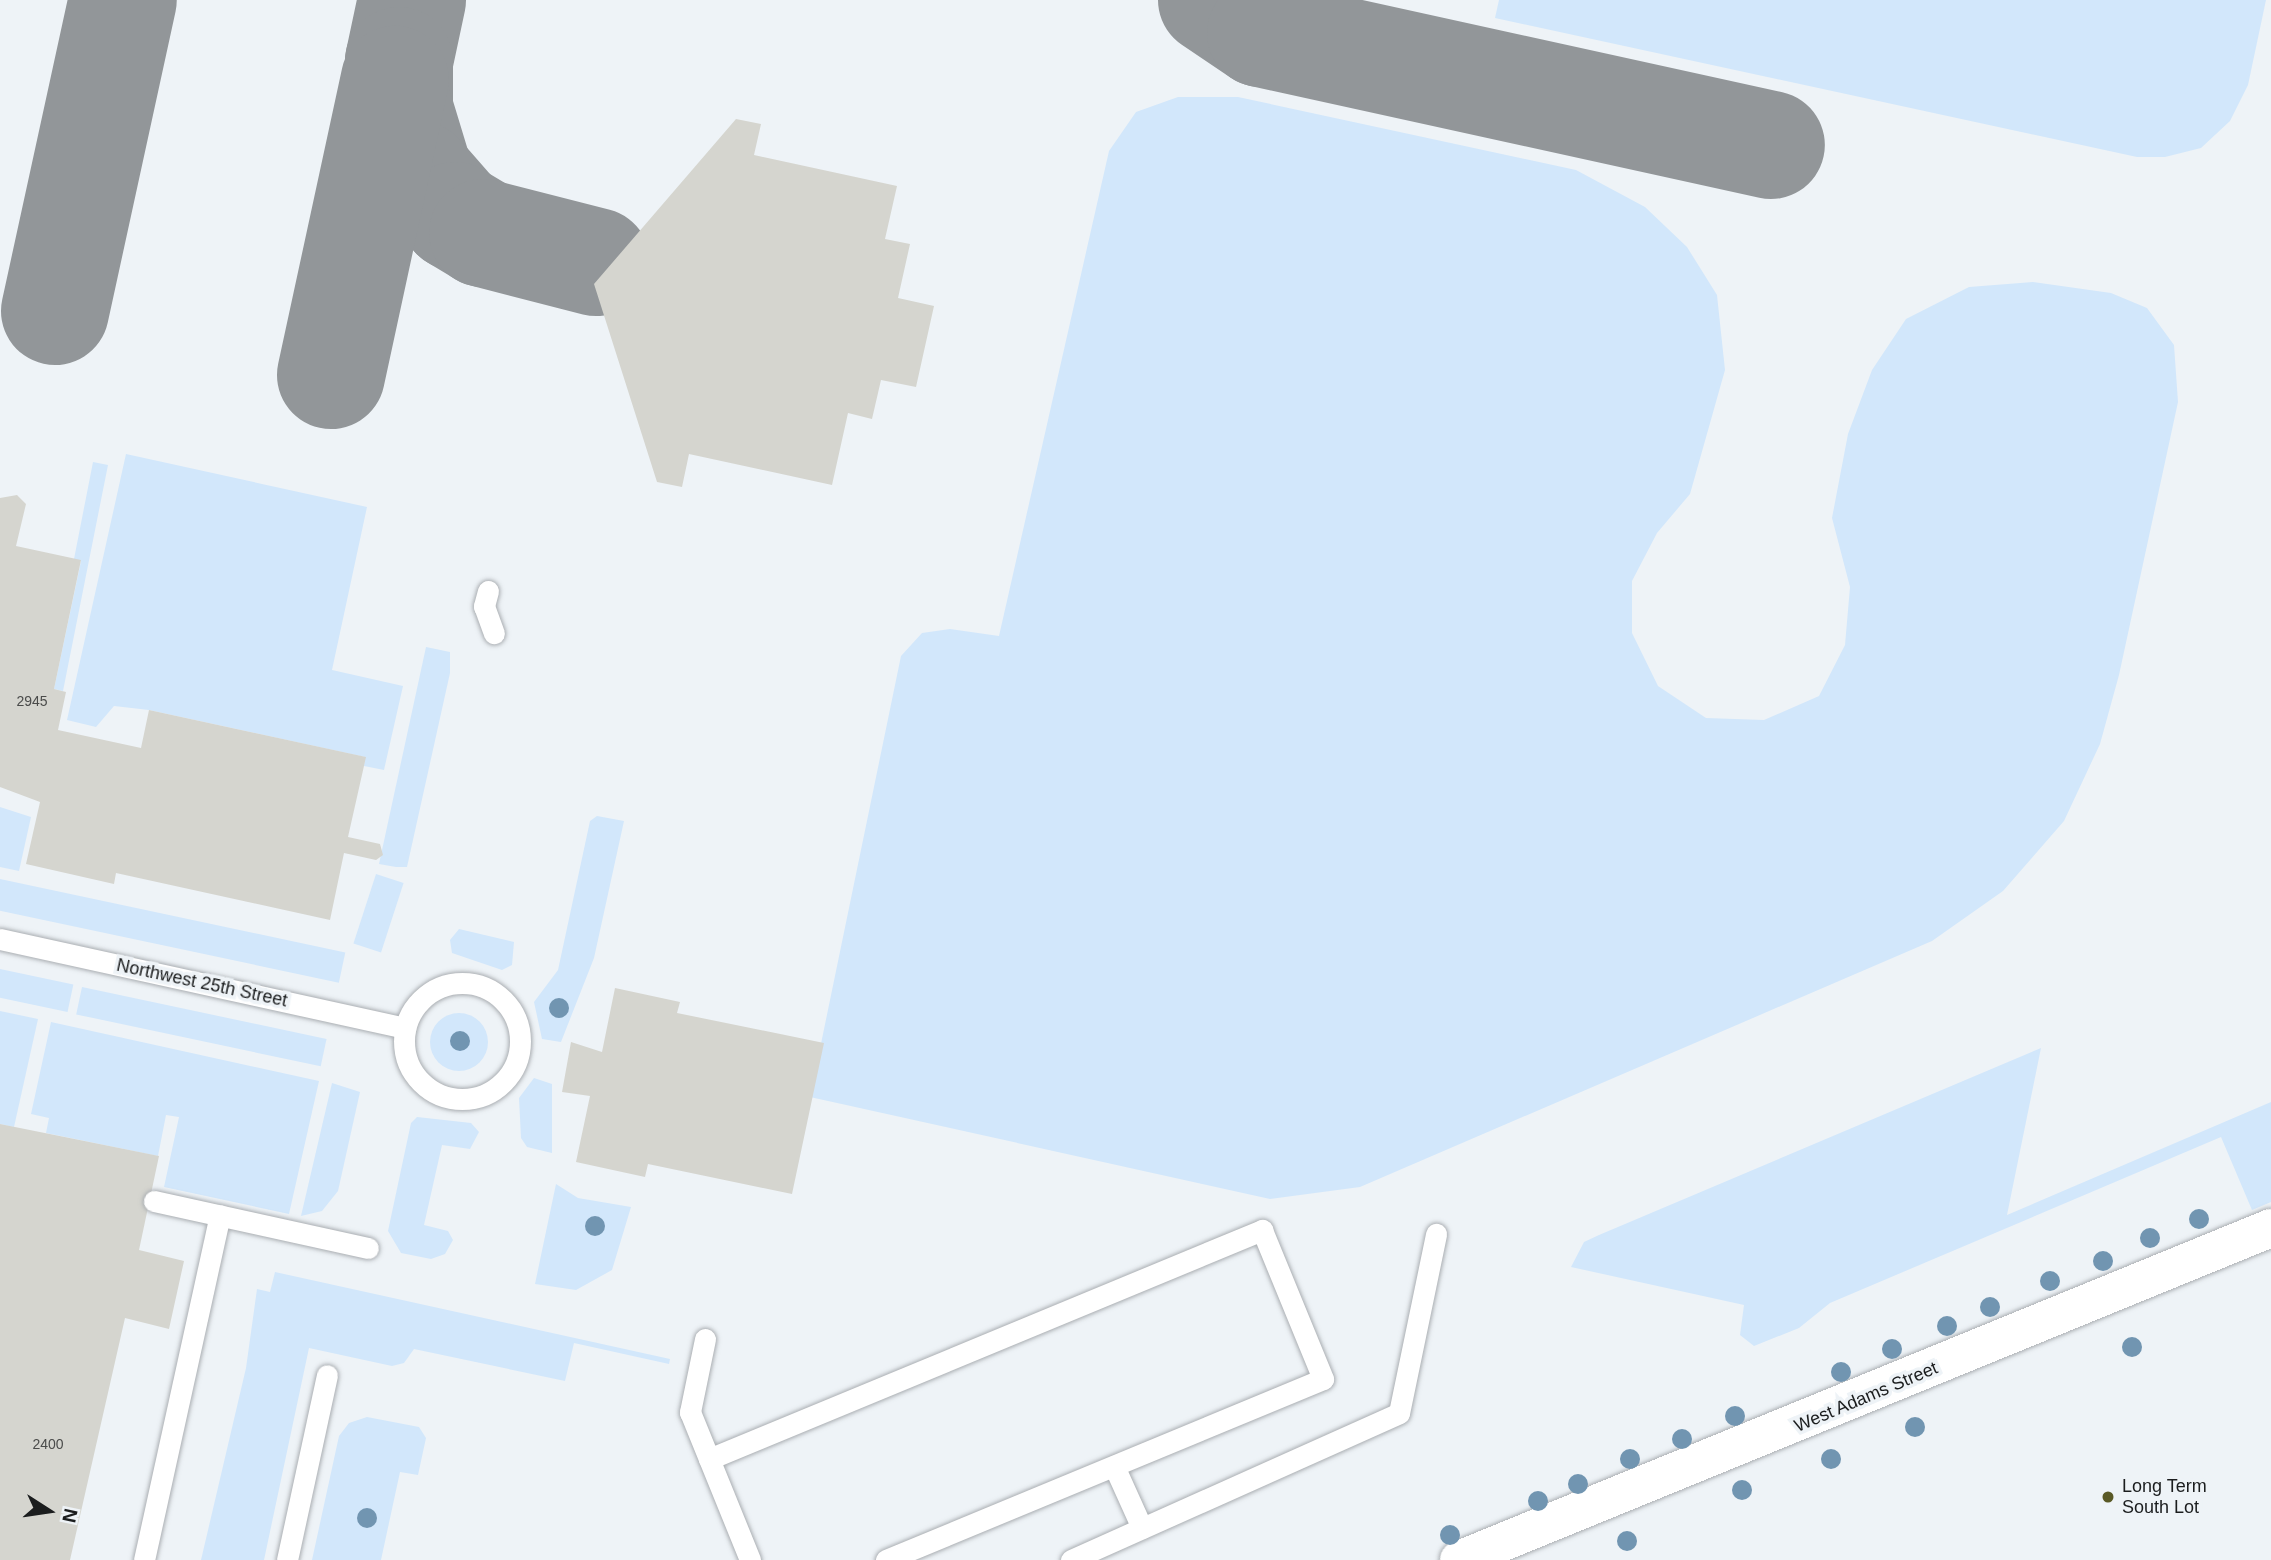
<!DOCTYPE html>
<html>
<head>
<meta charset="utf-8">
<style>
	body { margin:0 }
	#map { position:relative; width:2271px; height:1560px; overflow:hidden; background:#eef3f7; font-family:Helvetica,sans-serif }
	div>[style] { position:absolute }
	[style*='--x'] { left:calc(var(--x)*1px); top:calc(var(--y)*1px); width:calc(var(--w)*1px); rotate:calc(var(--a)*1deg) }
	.green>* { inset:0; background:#d2e7fb; transform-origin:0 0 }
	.round { border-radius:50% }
	.taxiway>* { height:108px; margin:-54px; padding:0 54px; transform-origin:54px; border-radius:54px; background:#929699 }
	.building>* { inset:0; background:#d5d5cf }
	.roads { filter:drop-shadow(0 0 2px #aaaeb2) drop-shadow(0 0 2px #aaaeb2) }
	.service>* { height:21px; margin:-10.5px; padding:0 10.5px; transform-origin:10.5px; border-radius:10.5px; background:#fff }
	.service>.ring { margin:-10.5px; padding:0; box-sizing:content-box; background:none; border:21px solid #fff; border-radius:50% }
	.minor>* { height:38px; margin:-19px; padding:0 19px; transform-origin:19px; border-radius:19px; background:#fff }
	.trees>* { width:20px; height:20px; margin:-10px; border-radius:50%; background:#7195b1 }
	.dots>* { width:19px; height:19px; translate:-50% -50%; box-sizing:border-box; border:4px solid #eef3f7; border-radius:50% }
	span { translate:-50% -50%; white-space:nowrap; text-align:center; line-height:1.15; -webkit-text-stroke:7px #eef3f7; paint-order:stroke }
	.number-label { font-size:14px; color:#4a4b4a }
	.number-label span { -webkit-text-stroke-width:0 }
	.street-label { font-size:18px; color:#1b1d1e }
	.poi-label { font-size:18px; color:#1b1d1e }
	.left { translate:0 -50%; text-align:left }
	.north { position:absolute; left:14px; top:1476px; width:70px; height:70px; -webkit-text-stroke:5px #eef3f7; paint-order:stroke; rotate:102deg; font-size:19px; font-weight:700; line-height:28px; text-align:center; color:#1b1d1e }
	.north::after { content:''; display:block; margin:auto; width:24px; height:32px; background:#1b1d1e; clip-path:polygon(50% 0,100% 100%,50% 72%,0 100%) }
</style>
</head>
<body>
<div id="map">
	<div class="green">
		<div style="clip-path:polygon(1499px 0,2266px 0,2248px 85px,2230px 121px,2201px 148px,2165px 157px,2137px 157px,1495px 18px)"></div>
		<div style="clip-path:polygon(1178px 97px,1238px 97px,1576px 170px,1645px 207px,1687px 247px,1717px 295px,1725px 370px,1690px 494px,1657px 533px,1632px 581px,1632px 633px,1658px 686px,1706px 718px,1764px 720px,1819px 696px,1845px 645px,1850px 587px,1832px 518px,1848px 434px,1872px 370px,1906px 319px,1969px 287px,2033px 282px,2111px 293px,2147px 308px,2174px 345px,2178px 402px,2119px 675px,2100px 744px,2064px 821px,2003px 891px,1932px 941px,1360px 1187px,1270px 1199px,810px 1097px,901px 656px,922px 633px,950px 629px,999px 636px,1109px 151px,1136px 112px)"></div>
		<div style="clip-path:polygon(126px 454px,367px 507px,332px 670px,403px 686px,384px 770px,364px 766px,365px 757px,149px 710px,114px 706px,96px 727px,67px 720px)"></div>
		<div style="clip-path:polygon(93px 462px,108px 465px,63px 691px,54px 689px,81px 561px,74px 559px)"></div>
		<div style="clip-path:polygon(426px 647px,450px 652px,450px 673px,407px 867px,396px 867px,379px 864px)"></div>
		<div style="clip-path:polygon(0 807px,31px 817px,19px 871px,0 867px)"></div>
		<div style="clip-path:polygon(597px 816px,624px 821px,594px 958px,561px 1042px,542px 1039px,534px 1002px,558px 970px,590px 821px)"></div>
		<div style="left:376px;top:874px;width:29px;height:73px;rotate:18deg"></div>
		<div style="left:0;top:879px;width:353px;height:31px;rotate:12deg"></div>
		<div style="clip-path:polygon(459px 929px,514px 942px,512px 965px,502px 970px,452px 953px,450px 940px)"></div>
		<div style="left:0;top:969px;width:75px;height:28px;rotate:12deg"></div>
		<div style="left:82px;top:987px;width:250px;height:28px;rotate:12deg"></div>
		<div style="clip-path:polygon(0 1011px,38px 1019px,14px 1127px,0 1124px)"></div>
		<div class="round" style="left:430px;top:1013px;width:58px;height:58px"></div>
		<div style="clip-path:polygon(51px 1022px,319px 1081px,289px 1214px,164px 1187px,179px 1117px,166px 1115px,158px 1156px,46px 1133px,49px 1118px,31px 1114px)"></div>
		<div style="clip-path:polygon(2041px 1048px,2007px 1215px,2271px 1102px,2271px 1202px,2252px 1210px,2221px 1137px,1830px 1303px,1799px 1328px,1754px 1346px,1740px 1335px,1744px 1305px,1571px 1267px,1584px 1242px,1599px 1235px)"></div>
		<div style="clip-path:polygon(534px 1078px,552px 1084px,552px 1153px,527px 1147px,521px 1138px,519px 1098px)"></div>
		<div style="clip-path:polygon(332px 1083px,360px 1092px,338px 1191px,322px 1211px,301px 1216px)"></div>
		<div style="clip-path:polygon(417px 1117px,471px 1123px,479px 1132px,470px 1149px,442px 1145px,424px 1225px,448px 1231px,453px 1240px,445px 1254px,431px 1259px,401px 1253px,388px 1231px,411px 1123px)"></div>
		<div style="clip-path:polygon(556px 1184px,578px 1198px,631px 1207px,612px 1270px,576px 1290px,535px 1284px)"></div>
		<div style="clip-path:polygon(275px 1272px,670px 1359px,669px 1364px,574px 1343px,565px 1381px,414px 1349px,404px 1363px,392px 1366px,309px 1348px,264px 1560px,201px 1560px,246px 1368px,257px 1289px,270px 1292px)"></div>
		<div style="clip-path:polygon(367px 1417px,419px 1427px,426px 1438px,418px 1475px,400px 1472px,381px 1560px,312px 1560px,339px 1436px,349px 1423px)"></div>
	</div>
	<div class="taxiway">
		<div style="--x:412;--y:0;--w:62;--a:102"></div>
		<div style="--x:399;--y:61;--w:48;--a:90"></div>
		<div style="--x:399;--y:109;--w:69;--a:73.1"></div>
		<div style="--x:419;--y:175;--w:55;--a:48.7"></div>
		<div style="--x:455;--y:216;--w:33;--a:31"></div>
		<div style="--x:483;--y:233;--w:117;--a:14.4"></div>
		<div style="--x:1212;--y:0;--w:59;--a:34"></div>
		<div style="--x:1261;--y:33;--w:522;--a:12.39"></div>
		<div style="--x:55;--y:311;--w:318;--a:-77.7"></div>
		<div style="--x:331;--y:375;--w:302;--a:-77.8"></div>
	</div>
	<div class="building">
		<div style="clip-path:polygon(736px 119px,761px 124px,754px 155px,897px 186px,885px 239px,910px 244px,898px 298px,934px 306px,916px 387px,881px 380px,872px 419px,848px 413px,832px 485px,689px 454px,682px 487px,657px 482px,594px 284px)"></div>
		<div style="clip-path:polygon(17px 495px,26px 504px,16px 546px,81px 560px,54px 689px,66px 692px,58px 730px,141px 748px,149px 710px,366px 757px,348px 837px,380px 844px,383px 855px,376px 860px,344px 853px,330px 920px,116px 873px,114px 884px,26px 864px,40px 802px,0 787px,0 498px)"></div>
		<div style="clip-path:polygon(615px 988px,680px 1002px,677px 1013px,824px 1043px,792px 1194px,648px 1164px,645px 1177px,576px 1162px,590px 1096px,562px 1092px,571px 1042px,602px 1052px)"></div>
		<div style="clip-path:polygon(0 1124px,159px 1156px,139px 1250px,184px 1261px,169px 1329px,125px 1318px,70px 1560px,0 1560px)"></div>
	</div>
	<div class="roads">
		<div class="service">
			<div style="--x:488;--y:591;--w:16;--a:105"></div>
			<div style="--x:484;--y:606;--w:29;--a:70"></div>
			<div style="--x:0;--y:939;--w:415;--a:12.4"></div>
			<div class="ring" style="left:404px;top:983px;width:95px;height:95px"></div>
			<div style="--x:154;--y:1201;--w:219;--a:12.4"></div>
			<div style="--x:705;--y:1339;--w:75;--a:101.6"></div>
			<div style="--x:690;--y:1412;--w:160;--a:67.9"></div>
			<div style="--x:709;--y:1459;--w:599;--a:-22.49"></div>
			<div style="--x:1262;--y:1230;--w:161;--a:67.7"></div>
			<div style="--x:1323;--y:1379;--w:473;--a:157.5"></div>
			<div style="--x:1114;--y:1466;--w:68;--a:65.7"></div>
			<div style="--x:144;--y:1560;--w:353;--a:-77.6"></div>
			<div style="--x:287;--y:1560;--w:189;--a:-77.8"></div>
			<div style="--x:1071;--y:1560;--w:359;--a:-24.1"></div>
			<div style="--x:1399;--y:1413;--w:183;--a:-78.3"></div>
		</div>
		<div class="minor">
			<div style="--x:1459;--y:1560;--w:877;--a:-22.24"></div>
		</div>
	</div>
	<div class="trees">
		<div style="left:559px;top:1008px"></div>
		<div style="left:460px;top:1041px"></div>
		<div style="left:2199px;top:1219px"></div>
		<div style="left:595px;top:1226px"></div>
		<div style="left:2150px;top:1238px"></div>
		<div style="left:2103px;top:1261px"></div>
		<div style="left:2050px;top:1281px"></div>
		<div style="left:1990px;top:1307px"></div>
		<div style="left:1947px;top:1326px"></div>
		<div style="left:2132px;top:1347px"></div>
		<div style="left:1892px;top:1349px"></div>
		<div style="left:1841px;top:1372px"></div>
		<div style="left:1735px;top:1416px"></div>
		<div style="left:1915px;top:1427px"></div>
		<div style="left:1682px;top:1439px"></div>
		<div style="left:1630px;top:1459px"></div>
		<div style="left:1831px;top:1459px"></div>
		<div style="left:1578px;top:1484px"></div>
		<div style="left:1742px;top:1490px"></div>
		<div style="left:1538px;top:1501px"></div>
		<div style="left:367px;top:1518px"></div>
		<div style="left:1450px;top:1535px"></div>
		<div style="left:1627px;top:1541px"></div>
	</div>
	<div class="dots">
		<div style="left:2108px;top:1497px;background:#595926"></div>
	</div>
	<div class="number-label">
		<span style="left:32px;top:701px">2945</span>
		<span style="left:48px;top:1444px">2400</span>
	</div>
	<div class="street-label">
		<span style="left:202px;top:983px;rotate:12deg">Northwest 25th Street</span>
		<span style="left:1866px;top:1397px;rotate:-23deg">West Adams Street</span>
	</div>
	<div class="poi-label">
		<span class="left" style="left:2122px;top:1497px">Long Term<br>South Lot</span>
	</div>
	<div class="north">N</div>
</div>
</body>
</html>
